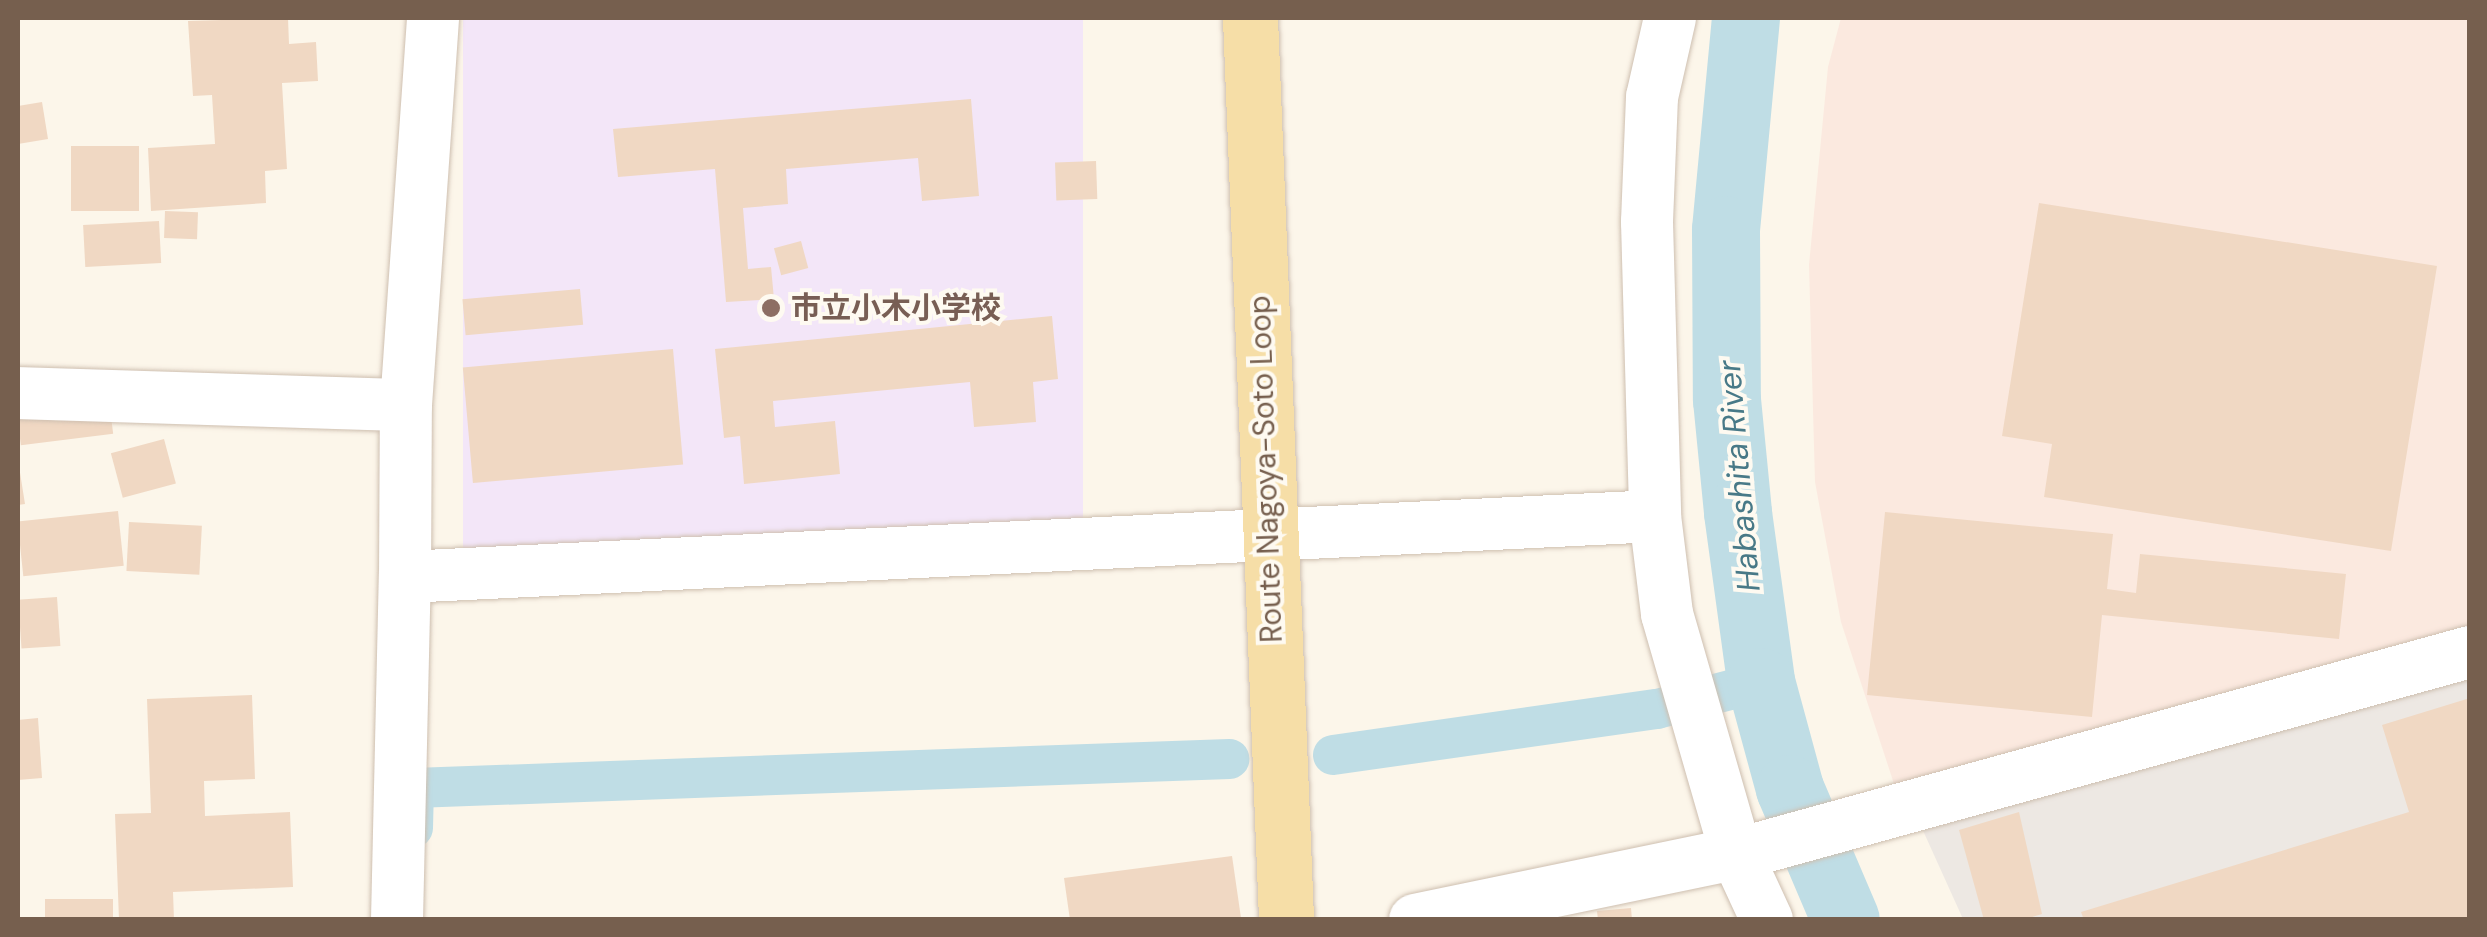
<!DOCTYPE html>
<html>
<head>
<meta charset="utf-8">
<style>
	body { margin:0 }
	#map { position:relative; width:2487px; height:937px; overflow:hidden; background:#fcf6ea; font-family:"DM Sans","Noto Sans JP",sans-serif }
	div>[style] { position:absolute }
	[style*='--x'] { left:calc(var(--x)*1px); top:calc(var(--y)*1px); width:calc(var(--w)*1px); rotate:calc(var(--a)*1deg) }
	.commercial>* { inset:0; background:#fbe9df }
	.industrial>* { inset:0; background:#ede8e3 }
	.education>* { inset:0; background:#f3e6f8; transform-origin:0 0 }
	.canal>* { height:40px; margin:-20px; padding:0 20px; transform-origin:20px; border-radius:20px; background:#bfdde5 }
	.river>* { height:68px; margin:-34px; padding:0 34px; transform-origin:34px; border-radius:34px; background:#bfdde5 }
	.building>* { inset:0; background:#f0d8c3; transform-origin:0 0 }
	.roads { filter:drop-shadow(0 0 2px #cebfb0) drop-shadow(0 0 2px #cebfb0) }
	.minor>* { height:52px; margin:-26px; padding:0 26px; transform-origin:26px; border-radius:26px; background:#fff }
	.major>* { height:55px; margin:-27.5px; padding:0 27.5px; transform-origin:27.5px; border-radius:27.5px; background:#f6dea7 }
	.dots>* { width:28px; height:28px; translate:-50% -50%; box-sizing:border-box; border:5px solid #fefaf1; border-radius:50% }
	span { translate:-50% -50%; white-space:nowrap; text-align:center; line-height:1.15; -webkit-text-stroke:8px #fefaf1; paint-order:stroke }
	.education-label { font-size:30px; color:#785e54; font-weight:700 }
	.left { translate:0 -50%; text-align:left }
	.street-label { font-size:30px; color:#765f4e }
	.water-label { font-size:32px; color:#487987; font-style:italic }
	.frame { position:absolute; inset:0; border:20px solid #765f4e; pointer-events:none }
</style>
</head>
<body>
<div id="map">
	<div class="commercial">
		<div style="clip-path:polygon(1841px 18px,2469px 18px,2469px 637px,1897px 793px,1841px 622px,1815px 482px,1809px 265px,1828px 67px)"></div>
	</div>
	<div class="industrial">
		<div style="clip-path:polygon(2469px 678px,2469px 919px,1963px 919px,1920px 824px)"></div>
	</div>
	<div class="education">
		<div style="left:463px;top:18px;width:620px;height:533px"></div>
	</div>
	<div class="canal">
		<div style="--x:1333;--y:755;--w:327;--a:-8.1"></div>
		<div style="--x:1657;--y:709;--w:107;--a:-14.6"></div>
		<div style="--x:413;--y:828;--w:40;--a:-88.6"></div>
		<div style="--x:414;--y:788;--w:816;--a:-2.04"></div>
	</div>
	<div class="river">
		<div style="--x:1746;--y:18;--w:213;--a:95.4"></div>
		<div style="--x:1726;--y:230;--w:170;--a:89.7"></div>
		<div style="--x:1727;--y:400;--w:114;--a:84.4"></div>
		<div style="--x:1738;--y:513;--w:171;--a:82.2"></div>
		<div style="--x:1761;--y:682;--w:111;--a:74.8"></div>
		<div style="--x:1790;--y:789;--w:142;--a:66.9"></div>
	</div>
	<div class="building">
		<div style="clip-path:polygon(288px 18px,289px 44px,316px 42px,318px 81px,282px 83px,287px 169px,265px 171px,266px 203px,151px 211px,148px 148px,215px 144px,212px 95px,193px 96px,188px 21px)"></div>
		<div style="clip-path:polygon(971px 99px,979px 196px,922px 201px,918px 158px,786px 169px,788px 204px,743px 208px,748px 269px,771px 267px,774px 299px,726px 302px,715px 169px,618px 177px,613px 129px)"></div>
		<div style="clip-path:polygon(42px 102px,48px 139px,18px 144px,18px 106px)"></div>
		<div style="left:71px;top:146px;width:68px;height:65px"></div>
		<div style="left:1096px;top:161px;width:38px;height:41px;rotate:88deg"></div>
		<div style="clip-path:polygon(2039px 203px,2437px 266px,2391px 551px,2044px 497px,2052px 444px,2002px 436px)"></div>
		<div style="left:165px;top:211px;width:33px;height:27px;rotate:2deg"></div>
		<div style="left:159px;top:221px;width:42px;height:76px;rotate:87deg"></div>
		<div style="left:801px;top:241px;width:28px;height:28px;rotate:75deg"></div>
		<div style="left:580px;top:289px;width:36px;height:118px;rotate:85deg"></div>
		<div style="clip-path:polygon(1052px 316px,1058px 379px,1033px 382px,1036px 422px,974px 427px,970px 382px,773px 401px,775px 427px,835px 421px,840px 474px,744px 484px,740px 436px,724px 438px,715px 349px)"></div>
		<div style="left:673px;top:349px;width:116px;height:211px;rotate:85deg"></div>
		<div style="left:110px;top:408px;width:26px;height:93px;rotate:83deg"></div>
		<div style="left:164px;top:439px;width:46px;height:55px;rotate:75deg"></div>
		<div style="clip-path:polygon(18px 460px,25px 504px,18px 505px)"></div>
		<div style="left:118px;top:511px;width:55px;height:101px;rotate:84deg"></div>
		<div style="clip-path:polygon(1885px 512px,2113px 534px,2107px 589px,2136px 593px,2140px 554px,2346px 574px,2339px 639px,2102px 615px,2092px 717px,1867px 695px)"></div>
		<div style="left:129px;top:522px;width:73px;height:49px;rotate:3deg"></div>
		<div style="left:57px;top:597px;width:49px;height:39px;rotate:86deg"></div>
		<div style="clip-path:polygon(252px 695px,255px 779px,204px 781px,205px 816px,290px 812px,293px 887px,173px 892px,174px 920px,119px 920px,115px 814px,151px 813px,147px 699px)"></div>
		<div style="clip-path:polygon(2470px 698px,2470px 920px,2084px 920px,2081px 912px,2409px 812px,2382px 725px)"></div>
		<div style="clip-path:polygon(38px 718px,42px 778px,18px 780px,18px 720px)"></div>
		<div style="clip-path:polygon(2019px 812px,2042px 914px,2022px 920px,1984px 920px,1959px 830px)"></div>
		<div style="clip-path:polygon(1232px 856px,1241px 918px,1070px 920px,1064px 878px)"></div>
		<div style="left:45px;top:899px;width:68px;height:21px"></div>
		<div style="clip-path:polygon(1631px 908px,1632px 920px,1598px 920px,1597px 911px)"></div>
	</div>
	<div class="roads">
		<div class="minor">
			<div style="--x:1670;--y:18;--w:81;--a:102.8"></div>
			<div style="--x:1652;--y:97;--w:125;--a:92.3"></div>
			<div style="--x:1647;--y:222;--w:294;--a:88.4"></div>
			<div style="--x:1655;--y:516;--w:99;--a:83"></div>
			<div style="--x:1667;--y:614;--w:249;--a:73.9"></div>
			<div style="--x:1736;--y:853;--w:74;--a:65.2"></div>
			<div style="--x:18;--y:393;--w:388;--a:1.8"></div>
			<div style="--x:405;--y:577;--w:172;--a:-89.7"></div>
			<div style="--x:406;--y:405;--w:388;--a:-86"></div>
			<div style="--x:397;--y:920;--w:343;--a:-88.7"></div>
			<div style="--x:405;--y:577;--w:1251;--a:-2.79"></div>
			<div style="--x:1415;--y:920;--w:345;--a:-11.7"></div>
			<div style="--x:1753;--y:850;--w:744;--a:-15.44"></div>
		</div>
		<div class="major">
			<div style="--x:1250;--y:18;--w:903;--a:87.71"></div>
		</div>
	</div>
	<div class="dots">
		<div style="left:771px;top:308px;background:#8d6e63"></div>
	</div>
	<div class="education-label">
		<span class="left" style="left:791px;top:308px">市立小木小学校</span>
	</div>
	<div class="street-label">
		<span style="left:1266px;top:469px;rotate:-92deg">Route Nagoya-Soto Loop</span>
	</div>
	<div class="water-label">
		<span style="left:1739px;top:476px;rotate:-95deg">Habashita River</span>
	</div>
	<div class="frame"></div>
</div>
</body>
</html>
